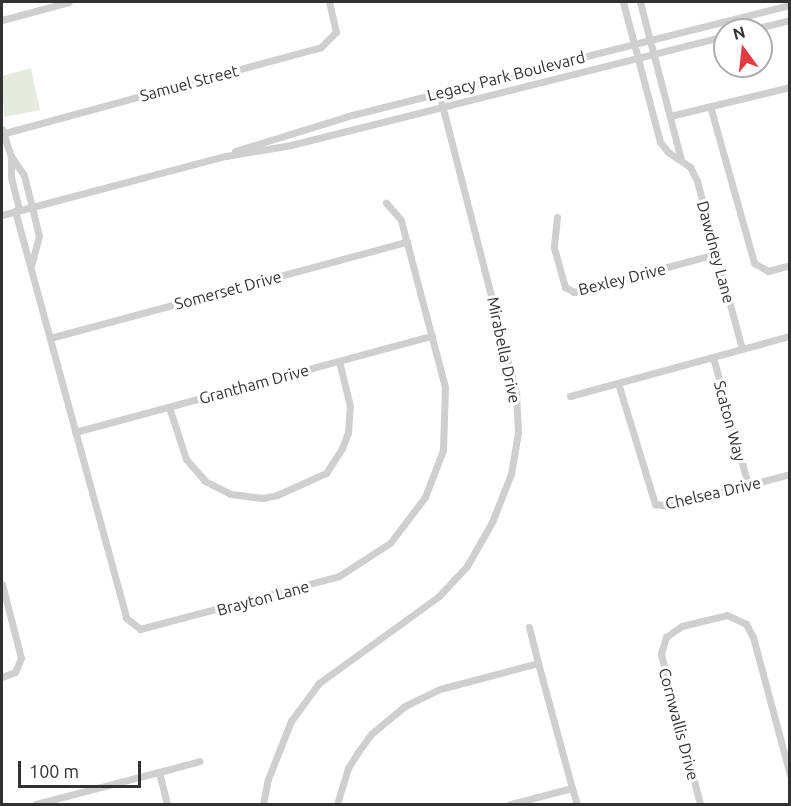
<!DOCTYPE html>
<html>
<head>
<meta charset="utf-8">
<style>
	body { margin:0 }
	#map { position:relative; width:791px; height:806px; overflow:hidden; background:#fff; font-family:Ubuntu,sans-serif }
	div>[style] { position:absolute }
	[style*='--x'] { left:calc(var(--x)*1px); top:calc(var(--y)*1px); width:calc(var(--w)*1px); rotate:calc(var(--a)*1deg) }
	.green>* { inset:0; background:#e5ebde }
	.street>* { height:7px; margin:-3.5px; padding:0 3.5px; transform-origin:3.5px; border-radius:3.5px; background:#cfcfcf }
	span { translate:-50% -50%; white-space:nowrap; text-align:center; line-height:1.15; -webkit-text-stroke:6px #fff; paint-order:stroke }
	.street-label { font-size:16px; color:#323232 }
	.frame { position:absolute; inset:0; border:3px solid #323232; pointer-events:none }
	.north { position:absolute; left:713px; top:18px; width:60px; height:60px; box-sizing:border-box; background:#fff; border:2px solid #adadad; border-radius:50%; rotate:345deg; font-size:16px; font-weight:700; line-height:24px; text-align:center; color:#323232 }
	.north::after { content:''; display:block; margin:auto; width:21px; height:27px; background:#e23b42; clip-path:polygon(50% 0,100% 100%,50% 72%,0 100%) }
	.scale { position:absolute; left:18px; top:761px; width:123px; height:27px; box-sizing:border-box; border:3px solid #323232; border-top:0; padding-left:8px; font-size:18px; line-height:21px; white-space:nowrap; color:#323232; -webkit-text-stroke:4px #fff; paint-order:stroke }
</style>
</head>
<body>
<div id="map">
	<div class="green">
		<div style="clip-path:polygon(31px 68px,40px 110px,4px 117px,2px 76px)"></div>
	</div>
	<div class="street">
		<div style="--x:623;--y:2;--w:145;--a:75.2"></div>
		<div style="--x:660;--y:142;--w:13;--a:51"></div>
		<div style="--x:668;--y:152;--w:27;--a:34"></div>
		<div style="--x:690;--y:167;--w:16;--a:63"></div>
		<div style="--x:697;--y:181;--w:174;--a:75"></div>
		<div style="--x:640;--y:2;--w:162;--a:75.4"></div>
		<div style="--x:2;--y:20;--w:69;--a:-15"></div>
		<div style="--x:750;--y:30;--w:41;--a:-14"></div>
		<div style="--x:710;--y:106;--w:163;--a:74.3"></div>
		<div style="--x:754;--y:263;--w:16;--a:30"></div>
		<div style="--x:768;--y:271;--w:23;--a:-15"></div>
		<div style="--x:670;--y:116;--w:123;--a:-13.6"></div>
		<div style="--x:2;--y:129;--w:28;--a:72"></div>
		<div style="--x:11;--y:156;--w:21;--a:90"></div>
		<div style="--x:11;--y:177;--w:34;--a:76"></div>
		<div style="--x:5;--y:133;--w:327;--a:-15.2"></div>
		<div style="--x:321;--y:47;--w:21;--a:-45"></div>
		<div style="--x:336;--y:32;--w:31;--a:-103"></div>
		<div style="--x:235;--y:151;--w:122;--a:-17.1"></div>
		<div style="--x:352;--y:115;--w:452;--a:-14.1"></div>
		<div style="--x:11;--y:156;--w:23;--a:56"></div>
		<div style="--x:24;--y:175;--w:63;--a:76.2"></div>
		<div style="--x:39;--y:236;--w:30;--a:105"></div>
		<div style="--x:15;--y:211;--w:422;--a:74.7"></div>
		<div style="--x:126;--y:618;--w:18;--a:38"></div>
		<div style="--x:140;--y:629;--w:206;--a:-14.9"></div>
		<div style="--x:339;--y:576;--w:61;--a:-32.9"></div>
		<div style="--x:390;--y:543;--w:58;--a:-52.7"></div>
		<div style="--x:425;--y:497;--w:50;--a:-69"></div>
		<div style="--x:443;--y:450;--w:63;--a:-88.2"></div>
		<div style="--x:445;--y:387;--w:173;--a:-104.8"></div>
		<div style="--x:401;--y:220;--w:23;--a:-131"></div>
		<div style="--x:2;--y:215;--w:232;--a:-14.8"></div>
		<div style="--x:226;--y:156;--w:66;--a:-9.6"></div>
		<div style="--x:291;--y:145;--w:447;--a:-14.1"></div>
		<div style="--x:557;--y:217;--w:31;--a:96"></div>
		<div style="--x:554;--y:248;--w:41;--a:74.2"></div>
		<div style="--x:565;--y:287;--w:10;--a:29"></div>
		<div style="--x:574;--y:292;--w:147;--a:-15"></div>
		<div style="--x:50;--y:338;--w:370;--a:-15.1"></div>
		<div style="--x:713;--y:357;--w:133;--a:74.7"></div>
		<div style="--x:618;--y:383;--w:127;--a:73"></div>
		<div style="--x:655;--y:504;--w:15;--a:8"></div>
		<div style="--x:670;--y:506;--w:124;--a:-14.9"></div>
		<div style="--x:570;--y:396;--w:228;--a:-15.3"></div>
		<div style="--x:169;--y:407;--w:55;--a:71.9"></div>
		<div style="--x:186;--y:459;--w:29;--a:49"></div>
		<div style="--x:205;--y:481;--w:28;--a:27"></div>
		<div style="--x:230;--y:494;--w:33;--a:7"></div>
		<div style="--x:263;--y:498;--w:14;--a:-12"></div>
		<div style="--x:277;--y:495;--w:54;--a:-24.2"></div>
		<div style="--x:326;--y:473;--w:30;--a:-57"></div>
		<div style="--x:342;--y:448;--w:17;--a:-69"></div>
		<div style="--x:348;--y:432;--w:26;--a:-86"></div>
		<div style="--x:350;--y:406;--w:46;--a:-103.7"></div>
		<div style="--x:75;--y:432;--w:370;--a:-15.1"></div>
		<div style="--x:2;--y:584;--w:76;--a:75.6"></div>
		<div style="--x:21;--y:658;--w:15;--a:113"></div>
		<div style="--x:15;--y:672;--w:14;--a:159"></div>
		<div style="--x:529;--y:627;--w:37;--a:76"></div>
		<div style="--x:159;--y:772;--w:42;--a:-15"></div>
		<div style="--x:572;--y:788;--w:17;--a:73"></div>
		<div style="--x:36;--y:804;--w:127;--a:-14.6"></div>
		<div style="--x:159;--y:772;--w:33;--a:76"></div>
		<div style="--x:263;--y:804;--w:25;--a:-79"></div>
		<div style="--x:268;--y:779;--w:62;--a:-68.4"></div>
		<div style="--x:291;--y:721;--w:47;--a:-53.6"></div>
		<div style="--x:319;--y:683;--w:148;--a:-35.9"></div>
		<div style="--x:439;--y:596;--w:41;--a:-47"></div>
		<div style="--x:467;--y:566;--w:51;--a:-60.4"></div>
		<div style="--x:492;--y:522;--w:52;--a:-68.4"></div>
		<div style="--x:511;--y:474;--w:43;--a:-80.5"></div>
		<div style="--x:518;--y:432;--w:39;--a:-93"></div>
		<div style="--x:516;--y:393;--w:310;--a:-104.4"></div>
		<div style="--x:337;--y:804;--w:38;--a:-73"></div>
		<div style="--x:348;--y:768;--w:19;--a:-58"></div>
		<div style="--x:358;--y:752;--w:22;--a:-54"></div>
		<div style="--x:371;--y:734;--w:44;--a:-39.5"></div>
		<div style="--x:405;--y:706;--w:39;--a:-26"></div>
		<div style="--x:440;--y:689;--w:101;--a:-14.9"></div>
		<div style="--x:538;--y:663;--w:130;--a:74.8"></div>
		<div style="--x:572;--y:788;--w:64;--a:165.5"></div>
		<div style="--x:700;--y:804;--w:155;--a:-104.6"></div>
		<div style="--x:661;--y:654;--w:18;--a:-74"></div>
		<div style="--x:666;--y:637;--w:19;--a:-35"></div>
		<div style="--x:682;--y:626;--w:46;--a:-13.7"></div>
		<div style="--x:727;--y:615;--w:21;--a:25"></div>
		<div style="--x:746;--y:624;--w:15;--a:62"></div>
		<div style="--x:753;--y:637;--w:143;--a:75"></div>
	</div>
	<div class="street-label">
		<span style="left:506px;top:76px;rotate:-14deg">Legacy Park Boulevard</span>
		<span style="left:189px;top:83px;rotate:-15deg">Samuel Street</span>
		<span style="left:716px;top:252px;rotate:75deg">Dawdney Lane</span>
		<span style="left:622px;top:279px;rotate:-14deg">Bexley Drive</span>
		<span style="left:228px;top:290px;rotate:-15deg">Somerset Drive</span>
		<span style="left:504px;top:350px;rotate:78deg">Mirabella Drive</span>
		<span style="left:254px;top:384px;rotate:-15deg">Grantham Drive</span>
		<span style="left:730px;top:421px;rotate:75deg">Scaton Way</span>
		<span style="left:713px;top:493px;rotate:-13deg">Chelsea Drive</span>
		<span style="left:263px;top:598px;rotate:-15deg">Brayton Lane</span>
		<span style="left:679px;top:724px;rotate:75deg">Cornwallis Drive</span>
	</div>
	<div class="frame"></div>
	<div class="north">N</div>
	<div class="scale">100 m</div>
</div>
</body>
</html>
